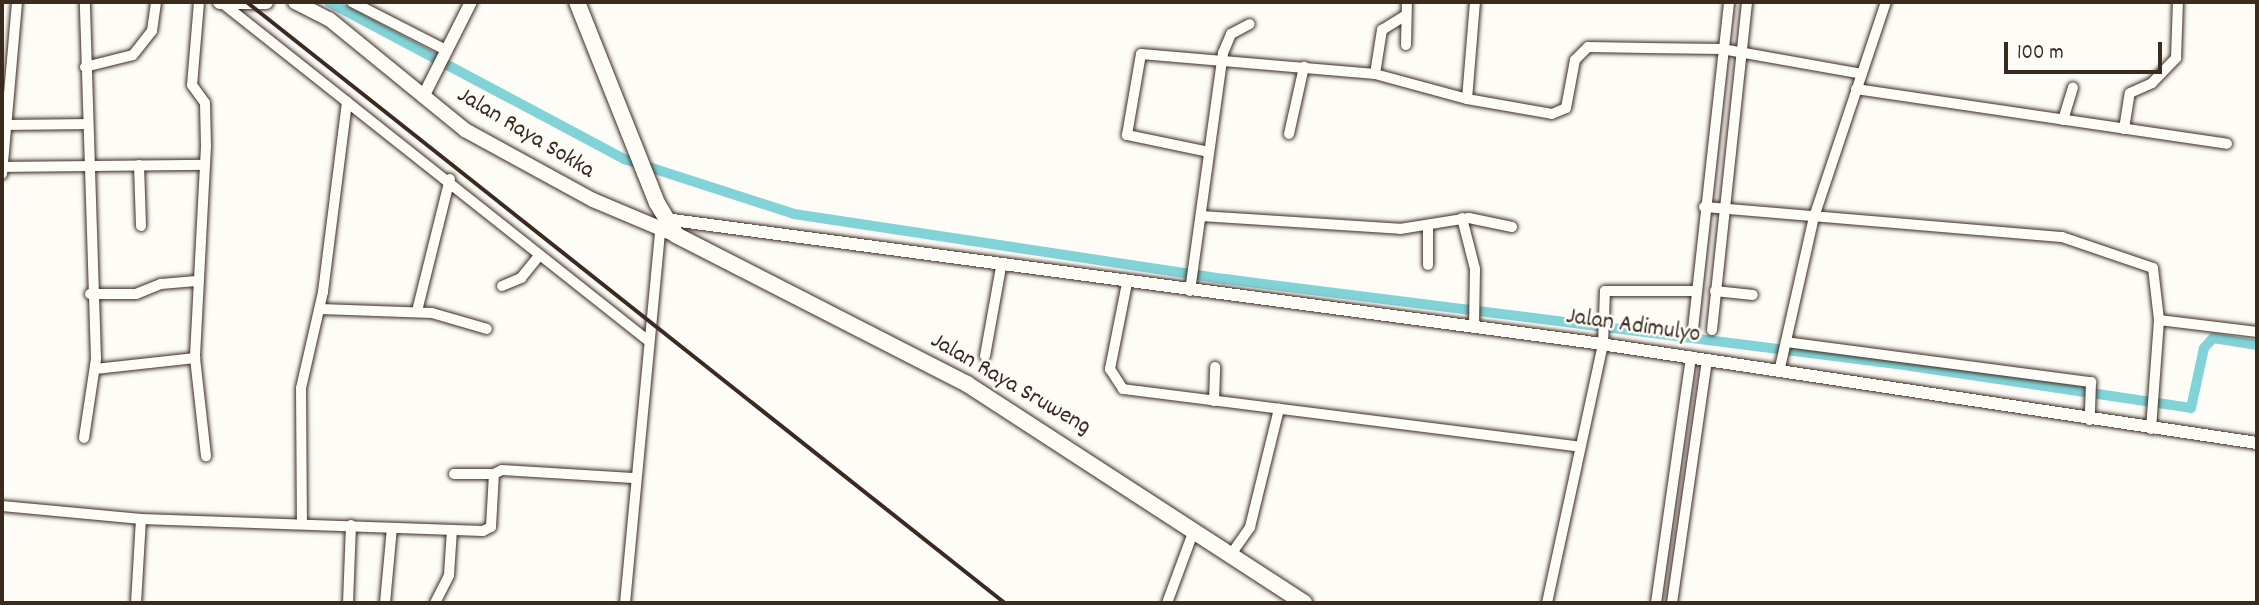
<!DOCTYPE html>
<html>
<head>
<meta charset="utf-8">
<style>
	body { margin:0 }
	#map { position:relative; width:2259px; height:605px; overflow:hidden; background:#fdfcf7; font-family:Dekko,sans-serif }
	div>[style] { position:absolute }
	[style*='--x'] { left:calc(var(--x)*1px); top:calc(var(--y)*1px); width:calc(var(--w)*1px); rotate:calc(var(--a)*1deg) }
	.canal>* { height:10px; margin:-5px; padding:0 5px; transform-origin:5px; border-radius:5px; background:#82d3d8 }
	.roads { filter:drop-shadow(0 0 2px #3b2a1e) drop-shadow(0 0 2px #3b2a1e) }
	.minor>* { height:10px; margin:-5px; padding:0 5px; transform-origin:5px; border-radius:5px; background:#fdfcf7 }
	.tertiary>* { height:12px; margin:-6px; padding:0 6px; transform-origin:6px; border-radius:6px; background:#fdfcf7 }
	.secondary>* { height:14px; margin:-7px; padding:0 7px; transform-origin:7px; border-radius:7px; background:#fdfcf7 }
	.trunk>* { height:16px; margin:-8px; padding:0 8px; transform-origin:8px; border-radius:8px; background:#fdfcf7 }
	.rail>* { height:3.5px; margin:-1.75px; padding:0 1.75px; transform-origin:1.75px; border-radius:1.75px; background:#3b2a1e }
	span { translate:-50% -50%; white-space:nowrap; text-align:center; line-height:1.15; -webkit-text-stroke:5px #fdfcf7; paint-order:stroke }
	.street-label { font-size:24px; color:#3b2a1e }
	.frame { position:absolute; inset:0; border:4px solid #3b2a1e; pointer-events:none }
	.scale { position:absolute; left:2004px; top:42px; width:158px; height:32px; box-sizing:border-box; border:4px solid #3b2a1e; border-top:0; padding-left:9px; font-size:21px; line-height:24px; white-space:nowrap; color:#3b2a1e; -webkit-text-stroke:5px #fdfcf7; paint-order:stroke }
</style>
</head>
<body>
<div id="map">
	<div class="canal">
		<div style="--x:329;--y:2;--w:334;--a:28"></div>
		<div style="--x:624;--y:159;--w:179;--a:17.9"></div>
		<div style="--x:794;--y:214;--w:436;--a:8.6"></div>
		<div style="--x:1225;--y:279;--w:677;--a:7.21"></div>
		<div style="--x:1897;--y:364;--w:297;--a:8.5"></div>
		<div style="--x:2191;--y:408;--w:61;--a:-77.8"></div>
		<div style="--x:2204;--y:348;--w:13;--a:-48"></div>
		<div style="--x:2213;--y:338;--w:45;--a:9"></div>
	</div>
	<div class="roads">
		<div class="minor">
			<div style="--x:199;--y:2;--w:83;--a:94.8"></div>
			<div style="--x:192;--y:85;--w:22;--a:54"></div>
			<div style="--x:205;--y:103;--w:43;--a:88.7"></div>
			<div style="--x:206;--y:146;--w:212;--a:93"></div>
			<div style="--x:195;--y:358;--w:99;--a:83.6"></div>
			<div style="--x:221;--y:2;--w:161;--a:38.4"></div>
			<div style="--x:347;--y:102;--w:192;--a:97.2"></div>
			<div style="--x:323;--y:292;--w:98;--a:102.9"></div>
			<div style="--x:301;--y:388;--w:134;--a:89.6"></div>
			<div style="--x:352;--y:2;--w:106;--a:27.1"></div>
			<div style="--x:1406;--y:45;--w:43;--a:-88.7"></div>
			<div style="--x:85;--y:67;--w:49;--a:-14"></div>
			<div style="--x:133;--y:55;--w:31;--a:-52"></div>
			<div style="--x:152;--y:31;--w:29;--a:-82"></div>
			<div style="--x:1375;--y:74;--w:45;--a:-81"></div>
			<div style="--x:1382;--y:30;--w:28;--a:-32"></div>
			<div style="--x:1856;--y:89;--w:375;--a:8.4"></div>
			<div style="--x:1467;--y:99;--w:97;--a:-85.3"></div>
			<div style="--x:347;--y:102;--w:383;--a:38.4"></div>
			<div style="--x:2063;--y:120;--w:34;--a:-73"></div>
			<div style="--x:8;--y:125;--w:79;--a:-0.7"></div>
			<div style="--x:2124;--y:129;--w:36;--a:-81"></div>
			<div style="--x:2130;--y:93;--w:24;--a:-24"></div>
			<div style="--x:2152;--y:83;--w:35;--a:-46"></div>
			<div style="--x:2176;--y:58;--w:56;--a:-88"></div>
			<div style="--x:1289;--y:134;--w:69;--a:-77.4"></div>
			<div style="--x:1209;--y:152;--w:84;--a:-168.3"></div>
			<div style="--x:1127;--y:135;--w:82;--a:-80.2"></div>
			<div style="--x:1141;--y:54;--w:235;--a:4.9"></div>
			<div style="--x:1375;--y:74;--w:95;--a:15.2"></div>
			<div style="--x:1467;--y:99;--w:86;--a:10"></div>
			<div style="--x:1552;--y:114;--w:15;--a:-23"></div>
			<div style="--x:1566;--y:108;--w:49;--a:-79.4"></div>
			<div style="--x:1575;--y:60;--w:18;--a:-45"></div>
			<div style="--x:1588;--y:47;--w:134;--a:0.9"></div>
			<div style="--x:1722;--y:49;--w:142;--a:10.1"></div>
			<div style="--x:139;--y:165;--w:61;--a:88.1"></div>
			<div style="--x:3;--y:167;--w:202;--a:-0.6"></div>
			<div style="--x:2;--y:174;--w:173;--a:-85"></div>
			<div style="--x:1704;--y:207;--w:359;--a:4.8"></div>
			<div style="--x:2062;--y:237;--w:96;--a:18.8"></div>
			<div style="--x:2153;--y:268;--w:52;--a:83.4"></div>
			<div style="--x:1201;--y:216;--w:199;--a:3.7"></div>
			<div style="--x:1400;--y:229;--w:70;--a:-9.1"></div>
			<div style="--x:1469;--y:218;--w:44;--a:11.8"></div>
			<div style="--x:1462;--y:218;--w:53;--a:75.7"></div>
			<div style="--x:1475;--y:269;--w:58;--a:91"></div>
			<div style="--x:1428;--y:225;--w:40;--a:90"></div>
			<div style="--x:1127;--y:283;--w:88;--a:101.2"></div>
			<div style="--x:1110;--y:369;--w:24;--a:57"></div>
			<div style="--x:1123;--y:389;--w:460;--a:7.2"></div>
			<div style="--x:502;--y:286;--w:21;--a:-23"></div>
			<div style="--x:521;--y:278;--w:28;--a:-51"></div>
			<div style="--x:1190;--y:291;--w:240;--a:-82.1"></div>
			<div style="--x:1223;--y:53;--w:21;--a:-67"></div>
			<div style="--x:1231;--y:34;--w:21;--a:-28"></div>
			<div style="--x:1715;--y:291;--w:38;--a:6"></div>
			<div style="--x:90;--y:294;--w:46;--a:0"></div>
			<div style="--x:136;--y:294;--w:27;--a:-22"></div>
			<div style="--x:161;--y:284;--w:38;--a:-5"></div>
			<div style="--x:320;--y:309;--w:112;--a:2"></div>
			<div style="--x:432;--y:313;--w:57;--a:16.2"></div>
			<div style="--x:417;--y:311;--w:136;--a:-76"></div>
			<div style="--x:1693;--y:329;--w:329;--a:-83.7"></div>
			<div style="--x:1712;--y:330;--w:330;--a:-83.9"></div>
			<div style="--x:1786;--y:342;--w:308;--a:7.5"></div>
			<div style="--x:2091;--y:382;--w:38;--a:92"></div>
			<div style="--x:985;--y:356;--w:90;--a:-79.8"></div>
			<div style="--x:95;--y:369;--w:101;--a:-6.3"></div>
			<div style="--x:1779;--y:372;--w:159;--a:-77.3"></div>
			<div style="--x:1814;--y:217;--w:227;--a:-71.5"></div>
			<div style="--x:1214;--y:401;--w:34;--a:-88"></div>
			<div style="--x:2151;--y:429;--w:109;--a:-85.8"></div>
			<div style="--x:2159;--y:320;--w:99;--a:7"></div>
			<div style="--x:84;--y:438;--w:80;--a:-81.4"></div>
			<div style="--x:96;--y:359;--w:357;--a:-91.8"></div>
			<div style="--x:454;--y:474;--w:40;--a:0"></div>
			<div style="--x:2;--y:506;--w:140;--a:5.3"></div>
			<div style="--x:141;--y:519;--w:342;--a:2"></div>
			<div style="--x:483;--y:531;--w:9;--a:-27"></div>
			<div style="--x:491;--y:527;--w:53;--a:-86.8"></div>
			<div style="--x:494;--y:474;--w:9;--a:-27"></div>
			<div style="--x:502;--y:470;--w:131;--a:3.5"></div>
			<div style="--x:1232;--y:553;--w:32;--a:-55"></div>
			<div style="--x:1250;--y:527;--w:122;--a:-76.2"></div>
			<div style="--x:136;--y:603;--w:84;--a:-86.6"></div>
			<div style="--x:348;--y:603;--w:78;--a:-87.8"></div>
			<div style="--x:385;--y:603;--w:75;--a:-84.7"></div>
			<div style="--x:435;--y:603;--w:31;--a:-63"></div>
			<div style="--x:449;--y:575;--w:45;--a:-86.2"></div>
			<div style="--x:625;--y:603;--w:373;--a:-84.6"></div>
			<div style="--x:1167;--y:603;--w:78;--a:-69.7"></div>
			<div style="--x:1547;--y:603;--w:264;--a:-77.8"></div>
			<div style="--x:1603;--y:345;--w:54;--a:-87.9"></div>
			<div style="--x:1605;--y:291;--w:91;--a:0"></div>
			<div style="--x:1656;--y:603;--w:249;--a:-81.9"></div>
			<div style="--x:1672;--y:603;--w:246;--a:-81.8"></div>
		</div>
		<div class="tertiary">
			<div style="--x:423;--y:97;--w:106;--a:-63.2"></div>
			<div style="--x:665;--y:219;--w:924;--a:7.59"></div>
			<div style="--x:1581;--y:341;--w:684;--a:8.58"></div>
		</div>
		<div class="secondary">
			<div style="--x:220;--y:2;--w:46;--a:0"></div>
			<div style="--x:295;--y:2;--w:38;--a:27"></div>
			<div style="--x:329;--y:19;--w:176;--a:39.2"></div>
			<div style="--x:465;--y:130;--w:146;--a:28.7"></div>
			<div style="--x:593;--y:200;--w:90;--a:22.9"></div>
		</div>
		<div class="trunk">
			<div style="--x:577;--y:2;--w:216;--a:68.3"></div>
			<div style="--x:657;--y:203;--w:37;--a:59"></div>
			<div style="--x:676;--y:235;--w:327;--a:27.1"></div>
			<div style="--x:967;--y:384;--w:402;--a:33"></div>
		</div>
	</div>
	<div class="rail">
		<div style="--x:247;--y:2;--w:967;--a:38.41"></div>
	</div>
	<div class="street-label">
		<span style="left:525px;top:134px;rotate:31deg">Jalan Raya Sokka</span>
		<span style="left:1633px;top:327px;rotate:8deg">Jalan Adimulyo</span>
		<span style="left:1010px;top:385px;rotate:30deg">Jalan Raya Sruweng</span>
	</div>
	<div class="frame"></div>
	<div class="scale">100 m</div>
</div>
</body>
</html>
